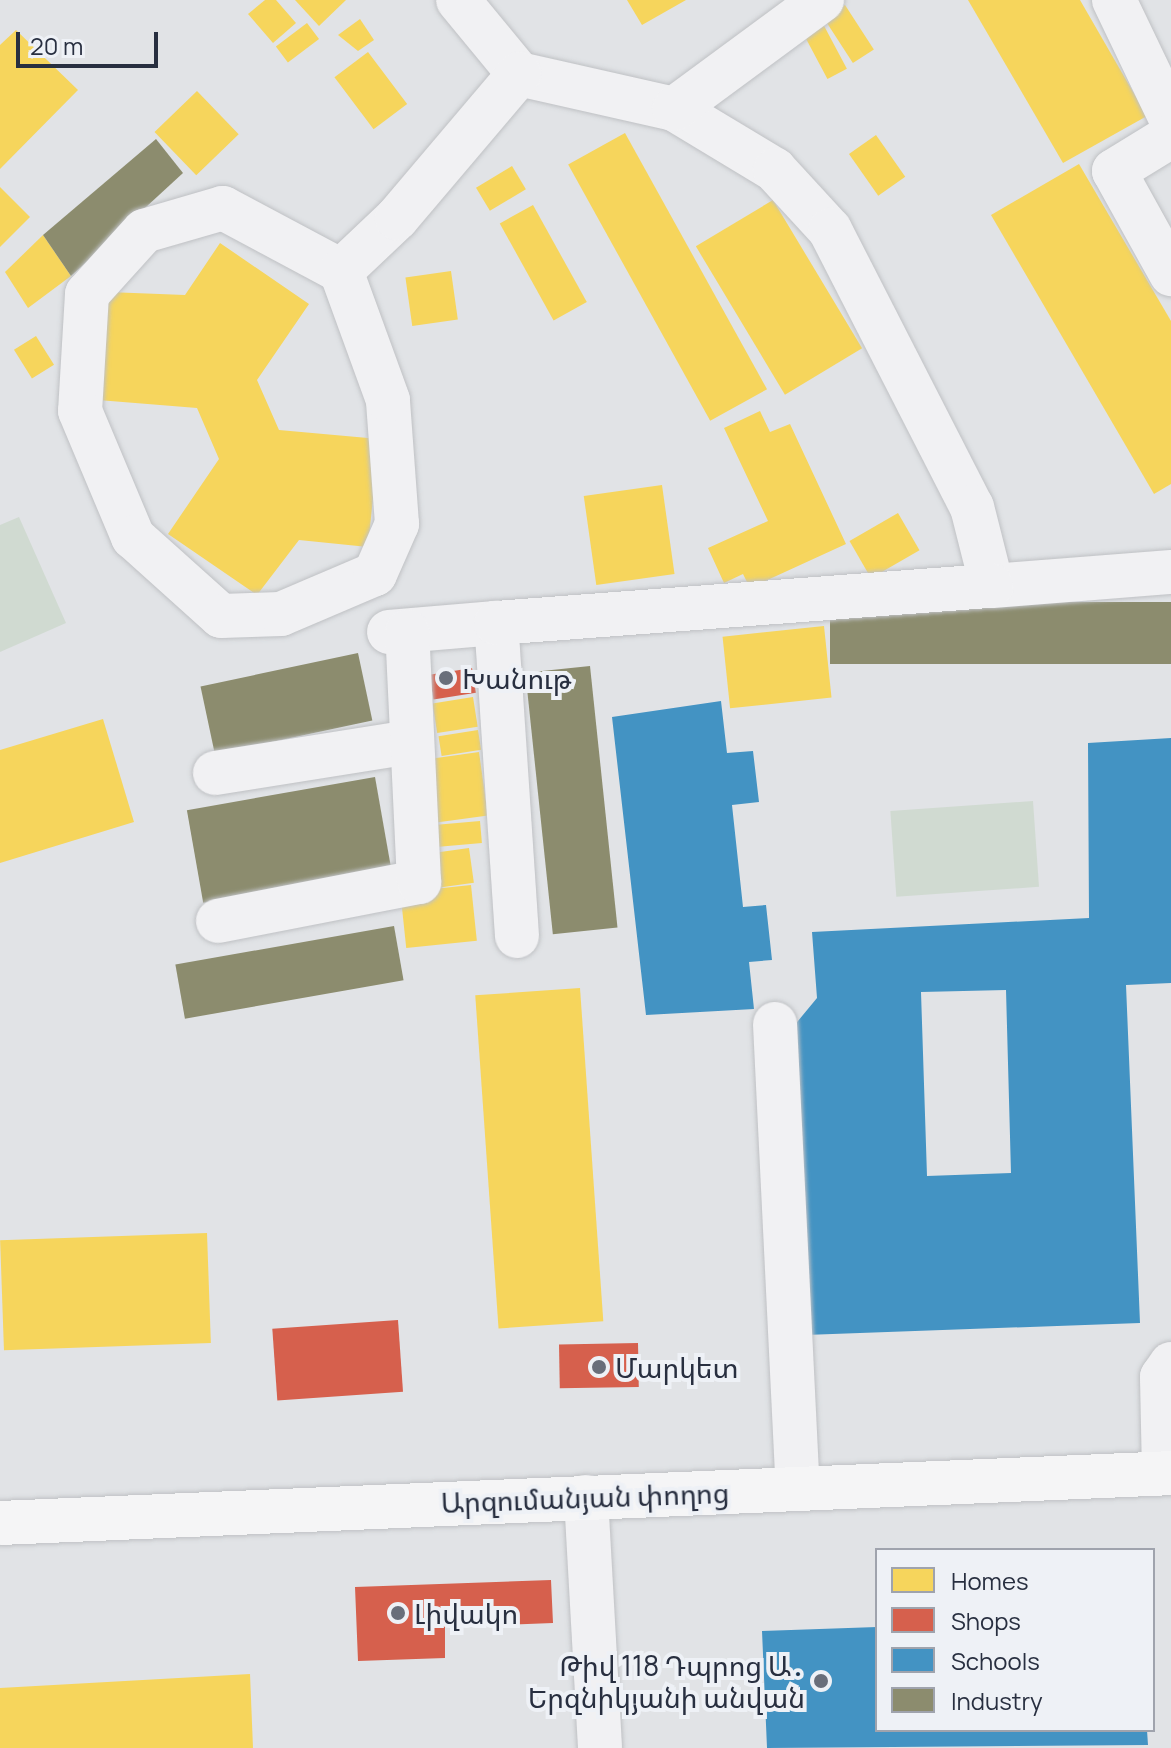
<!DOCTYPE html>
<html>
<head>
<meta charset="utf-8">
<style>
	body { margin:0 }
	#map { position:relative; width:1171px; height:1748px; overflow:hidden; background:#e1e3e6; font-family:Manrope,"Noto Sans Armenian",sans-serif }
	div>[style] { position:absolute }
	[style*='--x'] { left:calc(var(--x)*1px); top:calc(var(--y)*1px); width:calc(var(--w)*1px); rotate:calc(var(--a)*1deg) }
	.green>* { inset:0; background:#d0dad1; transform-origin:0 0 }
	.homes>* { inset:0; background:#f6d55c; transform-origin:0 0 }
	.shops>* { inset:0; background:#d6604d; transform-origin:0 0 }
	.schools>* { inset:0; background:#4393c3 }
	.industry>* { inset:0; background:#8c8c6e; transform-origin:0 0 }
	.roads { filter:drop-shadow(0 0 2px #bfc1c4) drop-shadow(0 0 2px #bfc1c4) }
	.minor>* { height:44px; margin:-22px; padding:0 22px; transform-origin:22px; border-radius:22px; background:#f1f1f3 }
	.major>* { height:44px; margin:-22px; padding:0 22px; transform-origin:22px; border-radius:22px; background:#f5f5f6 }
	.dots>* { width:22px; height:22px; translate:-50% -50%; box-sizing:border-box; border:4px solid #eef1f6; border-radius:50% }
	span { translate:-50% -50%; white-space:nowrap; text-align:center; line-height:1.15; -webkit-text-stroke:8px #eef1f6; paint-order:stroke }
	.poi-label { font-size:28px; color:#282f40 }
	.left { translate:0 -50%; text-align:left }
	.right { translate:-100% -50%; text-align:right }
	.street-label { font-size:28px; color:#282f40 }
	.legend { position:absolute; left:875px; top:1548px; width:280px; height:184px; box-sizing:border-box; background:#eef1f6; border:2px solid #9fa3ad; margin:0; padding:10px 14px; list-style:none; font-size:24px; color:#282f40 }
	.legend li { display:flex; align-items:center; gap:16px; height:40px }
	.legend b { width:40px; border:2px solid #9fa3ad }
	.scale { position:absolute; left:16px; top:32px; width:142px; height:36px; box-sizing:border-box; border:4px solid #282f40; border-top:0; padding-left:10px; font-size:24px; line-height:28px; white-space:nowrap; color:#282f40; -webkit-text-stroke:6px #eef1f6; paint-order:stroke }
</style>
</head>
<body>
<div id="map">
	<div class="green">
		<div style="clip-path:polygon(19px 517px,66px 623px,0 652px,0 525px)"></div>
		<div style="left:1033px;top:801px;width:86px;height:143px;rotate:86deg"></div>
	</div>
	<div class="homes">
		<div style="clip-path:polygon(265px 0,276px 0,296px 23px,273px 43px,248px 14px)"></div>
		<div style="clip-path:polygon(295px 0,346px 0,319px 26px)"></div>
		<div style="clip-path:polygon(627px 0,686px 0,642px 25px)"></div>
		<div style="clip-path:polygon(968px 0,1080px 0,1147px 116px,1063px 163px)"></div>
		<div style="left:845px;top:5px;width:53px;height:25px;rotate:57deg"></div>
		<div style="clip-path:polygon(360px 19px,374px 40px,358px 51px,338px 35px)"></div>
		<div style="left:822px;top:22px;width:53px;height:22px;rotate:62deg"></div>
		<div style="left:307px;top:23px;width:20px;height:39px;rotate:53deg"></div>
		<div style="clip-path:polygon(16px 30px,78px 90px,0 169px,0 45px)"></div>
		<div style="left:368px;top:52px;width:65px;height:42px;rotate:53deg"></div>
		<div style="left:197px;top:91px;width:60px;height:59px;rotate:46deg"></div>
		<div style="left:625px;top:133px;width:293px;height:65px;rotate:61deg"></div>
		<div style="left:876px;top:135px;width:51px;height:33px;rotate:55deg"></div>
		<div style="clip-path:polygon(1079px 164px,1171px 321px,1171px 484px,1154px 494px,991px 215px)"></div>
		<div style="left:512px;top:166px;width:27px;height:42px;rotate:59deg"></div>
		<div style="clip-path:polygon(0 187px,30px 217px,0 247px)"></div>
		<div style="left:773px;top:200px;width:173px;height:90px;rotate:59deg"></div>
		<div style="left:533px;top:205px;width:111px;height:38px;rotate:61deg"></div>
		<div style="clip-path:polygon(43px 235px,71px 276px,28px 308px,5px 272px)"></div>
		<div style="clip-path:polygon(220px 243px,309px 304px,257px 380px,279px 430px,379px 439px,368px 547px,299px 540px,257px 595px,168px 534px,219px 459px,197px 408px,98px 400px,108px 292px,185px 295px)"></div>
		<div style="left:451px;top:271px;width:49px;height:46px;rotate:82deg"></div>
		<div style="left:36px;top:336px;width:34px;height:26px;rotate:58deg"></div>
		<div style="clip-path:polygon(760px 411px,770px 432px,790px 424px,846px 544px,750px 588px,743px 574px,724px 583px,708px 548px,768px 521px,724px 428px)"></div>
		<div style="left:662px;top:485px;width:90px;height:79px;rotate:82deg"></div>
		<div style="left:898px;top:513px;width:43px;height:56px;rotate:60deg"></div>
		<div style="left:824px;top:626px;width:72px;height:102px;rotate:84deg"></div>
		<div style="left:473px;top:697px;width:30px;height:41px;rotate:81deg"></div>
		<div style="clip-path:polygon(103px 719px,134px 822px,0 863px,0 750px)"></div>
		<div style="left:478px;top:730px;width:20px;height:40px;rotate:81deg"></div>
		<div style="left:479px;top:752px;width:64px;height:52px;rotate:82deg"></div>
		<div style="left:480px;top:821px;width:22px;height:43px;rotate:85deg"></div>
		<div style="left:469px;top:848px;width:35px;height:38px;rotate:82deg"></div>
		<div style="left:471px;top:885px;width:56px;height:71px;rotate:84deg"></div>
		<div style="left:580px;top:988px;width:334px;height:105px;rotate:86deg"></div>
		<div style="left:207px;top:1233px;width:110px;height:207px;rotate:88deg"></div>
		<div style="clip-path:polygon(250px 1674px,253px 1748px,0 1748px,0 1688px)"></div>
	</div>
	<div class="shops">
		<div style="left:472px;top:668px;width:25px;height:43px;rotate:81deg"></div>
		<div style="left:398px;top:1320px;width:72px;height:126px;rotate:86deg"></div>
		<div style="left:638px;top:1343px;width:44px;height:79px;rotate:89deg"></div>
		<div style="clip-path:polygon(551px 1580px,553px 1623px,445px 1627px,445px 1658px,358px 1661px,355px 1587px)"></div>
	</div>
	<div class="schools">
		<div style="clip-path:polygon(721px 701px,727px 753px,753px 751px,759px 802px,732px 805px,743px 907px,766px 905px,772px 960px,749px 962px,754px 1009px,646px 1015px,612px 717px)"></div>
		<div style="clip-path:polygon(evenodd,1171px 738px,1171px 983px,1126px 985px,1140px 1323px,805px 1335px,793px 1027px,817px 998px,812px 932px,1089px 918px,1088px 743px,1171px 738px,1006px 990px,1011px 1173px,927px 1176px,921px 992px,1006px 990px)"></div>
		<div style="clip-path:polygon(877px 1627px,877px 1730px,1147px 1730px,1148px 1745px,767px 1748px,762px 1631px)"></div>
	</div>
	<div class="industry">
		<div style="clip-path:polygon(156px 139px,183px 173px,71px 276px,43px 235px)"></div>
		<div style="left:1171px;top:602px;width:62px;height:341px;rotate:90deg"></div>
		<div style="left:358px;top:653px;width:69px;height:161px;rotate:78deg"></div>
		<div style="left:590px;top:666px;width:263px;height:65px;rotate:84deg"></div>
		<div style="left:375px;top:777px;width:94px;height:191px;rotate:80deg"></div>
		<div style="left:394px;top:926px;width:55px;height:222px;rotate:80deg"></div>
	</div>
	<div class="roads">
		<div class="minor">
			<div style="--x:458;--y:0;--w:96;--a:50.5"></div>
			<div style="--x:519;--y:74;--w:159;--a:12.7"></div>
			<div style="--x:674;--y:109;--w:118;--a:31.1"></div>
			<div style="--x:775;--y:170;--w:81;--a:47.5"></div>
			<div style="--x:830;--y:230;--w:311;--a:62.9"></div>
			<div style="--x:972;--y:507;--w:81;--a:75.8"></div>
			<div style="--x:992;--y:586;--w:180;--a:-4.5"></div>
			<div style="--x:1114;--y:0;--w:132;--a:64.4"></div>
			<div style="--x:674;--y:109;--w:184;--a:-36.4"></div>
			<div style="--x:1171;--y:136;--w:67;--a:148.4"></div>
			<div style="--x:1114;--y:171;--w:118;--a:61"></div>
			<div style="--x:341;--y:271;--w:134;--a:-151.9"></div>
			<div style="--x:223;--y:208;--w:82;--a:163.8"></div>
			<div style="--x:144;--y:231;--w:85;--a:132.1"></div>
			<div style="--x:87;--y:294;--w:117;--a:93.4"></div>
			<div style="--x:80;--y:411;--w:137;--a:67.2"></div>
			<div style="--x:133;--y:537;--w:118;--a:41.9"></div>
			<div style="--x:221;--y:616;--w:60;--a:-1.9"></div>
			<div style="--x:281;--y:614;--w:102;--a:-23.1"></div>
			<div style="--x:375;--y:574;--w:55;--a:-66.3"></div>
			<div style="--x:397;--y:524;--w:124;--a:-94.2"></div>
			<div style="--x:388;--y:400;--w:137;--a:-110"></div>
			<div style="--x:341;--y:271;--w:77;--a:-43.4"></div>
			<div style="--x:397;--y:218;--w:189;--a:-49.7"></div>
			<div style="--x:389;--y:632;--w:107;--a:-4.8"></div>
			<div style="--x:215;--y:773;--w:198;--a:-9"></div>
			<div style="--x:218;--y:921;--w:205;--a:-11"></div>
			<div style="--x:419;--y:882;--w:251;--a:-92.7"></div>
			<div style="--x:517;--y:936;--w:314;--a:-93.8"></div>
			<div style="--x:496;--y:623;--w:497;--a:-4.3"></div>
			<div style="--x:775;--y:1024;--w:465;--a:87.2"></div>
			<div style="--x:1164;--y:1473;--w:96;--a:-91.2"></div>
			<div style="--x:1162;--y:1377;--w:16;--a:-55"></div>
			<div style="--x:586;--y:1497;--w:251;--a:86.8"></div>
		</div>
		<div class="major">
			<div style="--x:0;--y:1523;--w:1172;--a:-2.44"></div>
		</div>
	</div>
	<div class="dots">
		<div style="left:446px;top:678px;background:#696e7a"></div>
		<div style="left:599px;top:1367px;background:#696e7a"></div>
		<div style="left:398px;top:1613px;background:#696e7a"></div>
		<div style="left:821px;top:1681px;background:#696e7a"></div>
	</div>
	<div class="poi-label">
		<span class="left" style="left:462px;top:678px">Խանութ</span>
		<span class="left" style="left:615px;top:1367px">Մարկետ</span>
		<span class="left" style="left:414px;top:1613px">Լիվակո</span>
		<span class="right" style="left:805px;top:1681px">Թիվ 118 Դպրոց Ա․<br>Երզնիկյանի անվան</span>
	</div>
	<div class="street-label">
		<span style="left:585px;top:1497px;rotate:-2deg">Արզումանյան փողոց</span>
	</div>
	<ul class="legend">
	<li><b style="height:22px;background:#f6d55c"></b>Homes</li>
	<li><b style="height:22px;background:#d6604d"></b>Shops</li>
	<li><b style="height:22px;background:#4393c3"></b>Schools</li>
	<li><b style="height:22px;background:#8c8c6e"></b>Industry</li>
	</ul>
	<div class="scale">20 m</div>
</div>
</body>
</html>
